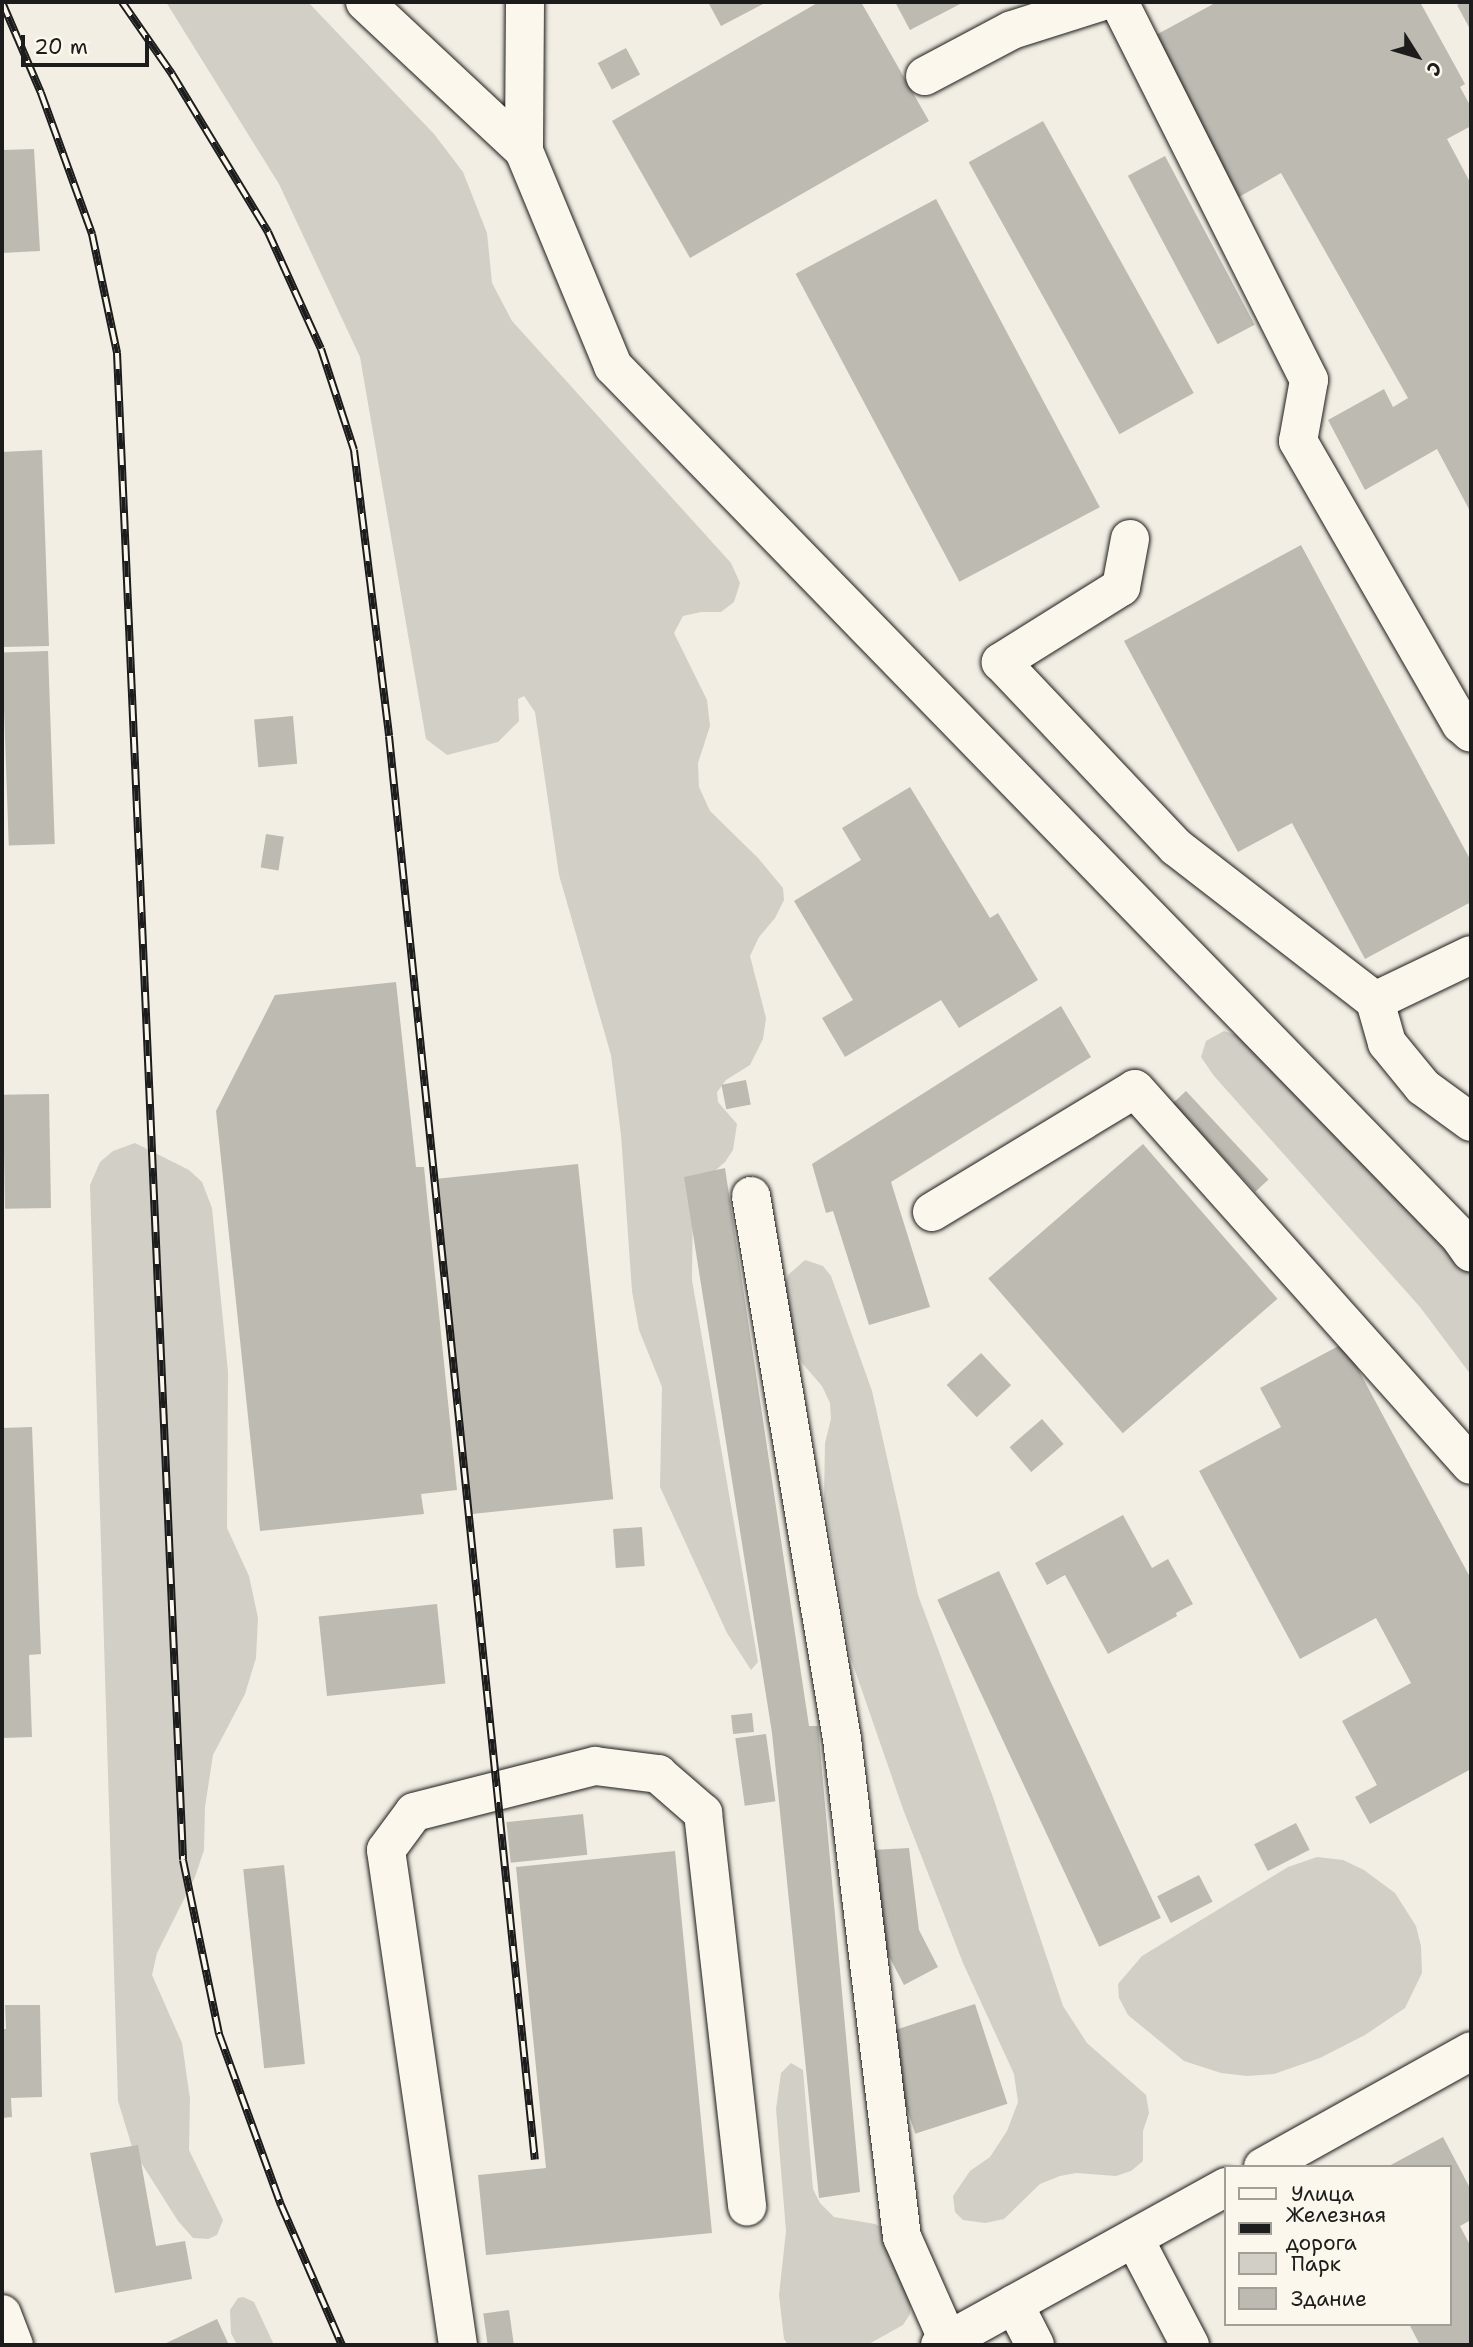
<!DOCTYPE html>
<html>
<head>
<meta charset="utf-8">
<style>
	body { margin:0 }
	#map { position:relative; width:1473px; height:2347px; overflow:hidden; background:#f2eee4; font-family:"Shantell Sans",sans-serif }
	div>[style] { position:absolute }
	[style*='--x'] { left:calc(var(--x)*1px); top:calc(var(--y)*1px); width:calc(var(--w)*1px); rotate:calc(var(--a)*1deg) }
	.green>* { inset:0; background:#d2cfc6 }
	.building>* { inset:0; background:#bdbab1; transform-origin:0 0 }
	.roads { filter:drop-shadow(0 0 2px #1c1c1c) drop-shadow(0 0 2px #1c1c1c) }
	.minor>* { height:38px; margin:-19px; padding:0 19px; transform-origin:19px; border-radius:19px; background:#fbf7ec }
	.rail>* { height:8px; margin-top:-4px; transform-origin:0; background:repeating-linear-gradient(90deg,#fbf7ec 0 16px,#1c1c1c 0 32px); box-sizing:border-box; border-block:2px solid #1c1c1c }
	span { translate:-50% -50%; white-space:nowrap; text-align:center; line-height:1.15; -webkit-text-stroke:5px #fbf7ec; paint-order:stroke }
	.frame { position:absolute; inset:0; border:4px solid #1c1c1c; pointer-events:none }
	.legend { position:absolute; left:1224px; top:2165px; width:228px; height:161px; box-sizing:border-box; background:#fbf7ec; border:2px solid #a29f99; margin:0; padding:9px 12px; list-style:none; font-size:21px; color:#1c1c1c }
	.legend li { display:flex; align-items:center; gap:14px; height:35px }
	.legend b { width:35px; border:2px solid #a29f99 }
	.north { position:absolute; left:1382px; top:21px; width:70px; height:70px; -webkit-text-stroke:5px #fbf7ec; paint-order:stroke; rotate:127deg; font-size:19px; font-weight:700; line-height:28px; text-align:center; color:#1c1c1c }
	.north::after { content:''; display:block; margin:auto; width:24px; height:32px; background:#1c1c1c; clip-path:polygon(50% 0,100% 100%,50% 72%,0 100%) }
	.scale { position:absolute; left:21px; top:35px; width:128px; height:32px; box-sizing:border-box; border:4px solid #1c1c1c; border-top:0; padding-left:9px; font-size:21px; line-height:24px; white-space:nowrap; color:#1c1c1c; -webkit-text-stroke:5px #fbf7ec; paint-order:stroke }
</style>
</head>
<body>
<div id="map">
	<div class="green">
		<div style="clip-path:polygon(166px 2px,308px 2px,434px 134px,463px 172px,487px 233px,492px 283px,512px 321px,731px 563px,740px 583px,734px 602px,721px 612px,701px 612px,683px 616px,674px 633px,707px 700px,710px 726px,698px 763px,699px 787px,710px 811px,758px 858px,783px 888px,784px 900px,775px 918px,759px 937px,750px 956px,766px 1018px,763px 1039px,750px 1065px,726px 1080px,717px 1092px,718px 1102px,737px 1124px,733px 1150px,725px 1162px,700px 1184px,693px 1198px,692px 1280px,758px 1662px,751px 1670px,727px 1633px,660px 1487px,662px 1387px,639px 1330px,632px 1291px,621px 1135px,611px 1055px,559px 875px,535px 712px,524px 696px,518px 699px,519px 721px,498px 742px,447px 755px,426px 739px,360px 357px,279px 184px)"></div>
		<div style="clip-path:polygon(1224px 1031px,1253px 1041px,1471px 1264px,1471px 1375px,1420px 1307px,1214px 1076px,1201px 1057px,1206px 1041px)"></div>
		<div style="clip-path:polygon(135px 1143px,189px 1170px,202px 1182px,212px 1208px,228px 1372px,227px 1528px,249px 1576px,258px 1618px,256px 1658px,245px 1694px,213px 1755px,205px 1807px,204px 1850px,195px 1877px,157px 1953px,152px 1975px,182px 2043px,190px 2099px,189px 2150px,223px 2220px,217px 2235px,208px 2239px,193px 2238px,178px 2221px,133px 2150px,118px 2101px,90px 1185px,100px 1162px,113px 1151px)"></div>
		<div style="clip-path:polygon(805px 1260px,823px 1266px,831px 1276px,872px 1391px,918px 1595px,993px 1797px,1063px 2006px,1087px 2043px,1146px 2095px,1149px 2113px,1143px 2131px,1143px 2161px,1131px 2171px,1116px 2176px,1076px 2173px,1060px 2176px,1040px 2184px,1004px 2219px,985px 2223px,963px 2220px,955px 2212px,953px 2196px,970px 2171px,990px 2157px,1007px 2131px,1018px 2102px,1014px 2074px,963px 1963px,903px 1809px,850px 1656px,824px 1499px,825px 1443px,831px 1419px,830px 1403px,822px 1386px,802px 1363px,790px 1338px,785px 1285px,788px 1275px)"></div>
		<div style="clip-path:polygon(1317px 1857px,1343px 1860px,1364px 1870px,1395px 1893px,1416px 1926px,1421px 1946px,1422px 1973px,1405px 2008px,1365px 2035px,1320px 2058px,1274px 2074px,1247px 2076px,1221px 2073px,1184px 2061px,1128px 2015px,1119px 1998px,1118px 1984px,1142px 1956px,1288px 1867px)"></div>
		<div style="clip-path:polygon(791px 2063px,803px 2070px,813px 2189px,820px 2203px,834px 2217px,875px 2224px,885px 2229px,912px 2294px,910px 2314px,903px 2325px,867px 2345px,788px 2345px,784px 2339px,779px 2295px,786px 2231px,776px 2109px,781px 2073px)"></div>
		<div style="clip-path:polygon(243px 2297px,254px 2302px,274px 2345px,237px 2345px,231px 2333px,230px 2310px,238px 2298px)"></div>
	</div>
	<div class="building">
		<div style="clip-path:polygon(708px 2px,767px 2px,721px 26px)"></div>
		<div style="clip-path:polygon(819px 2px,861px 2px,929px 121px,690px 258px,612px 121px)"></div>
		<div style="clip-path:polygon(895px 2px,964px 2px,910px 30px)"></div>
		<div style="clip-path:polygon(1217px 2px,1420px 2px,1465px 84px,1460px 87px,1471px 107px,1471px 126px,1447px 139px,1471px 184px,1471px 513px,1437px 449px,1365px 490px,1328px 420px,1384px 389px,1393px 407px,1408px 398px,1281px 173px,1239px 197px,1154px 36px)"></div>
		<div style="clip-path:polygon(1463px 2px,1471px 2px,1471px 31px,1457px 5px)"></div>
		<div style="left:626px;top:48px;width:30px;height:32px;rotate:62deg"></div>
		<div style="left:1043px;top:121px;width:311px;height:85px;rotate:61deg"></div>
		<div style="clip-path:polygon(34px 149px,40px 251px,2px 253px,2px 150px)"></div>
		<div style="left:1165px;top:156px;width:191px;height:42px;rotate:62deg"></div>
		<div style="left:936px;top:199px;width:349px;height:159px;rotate:62deg"></div>
		<div style="clip-path:polygon(42px 450px,49px 646px,2px 647px,2px 452px)"></div>
		<div style="clip-path:polygon(1301px 545px,1471px 861px,1471px 902px,1365px 959px,1292px 823px,1238px 852px,1124px 641px)"></div>
		<div style="left:48px;top:651px;width:193px;height:46px;rotate:88deg"></div>
		<div style="left:293px;top:716px;width:48px;height:39px;rotate:85deg"></div>
		<div style="clip-path:polygon(910px 787px,990px 918px,998px 913px,1038px 980px,959px 1028px,941px 1000px,845px 1057px,822px 1018px,853px 1000px,794px 901px,861px 860px,842px 828px)"></div>
		<div style="left:266px;top:834px;width:18px;height:34px;rotate:9deg"></div>
		<div style="clip-path:polygon(396px 982px,416px 1167px,424px 1167px,457px 1490px,421px 1494px,424px 1514px,260px 1531px,216px 1111px,275px 995px)"></div>
		<div style="clip-path:polygon(1061px 1006px,1091px 1057px,891px 1182px,930px 1307px,869px 1325px,833px 1211px,826px 1213px,812px 1164px)"></div>
		<div style="left:746px;top:1080px;width:25px;height:25px;rotate:79deg"></div>
		<div style="left:1186px;top:1091px;width:121px;height:18px;rotate:47deg"></div>
		<div style="left:49px;top:1094px;width:114px;height:46px;rotate:89deg"></div>
		<div style="left:1143px;top:1144px;width:205px;height:205px;rotate:49deg"></div>
		<div style="left:578px;top:1164px;width:337px;height:144px;rotate:84deg"></div>
		<div style="clip-path:polygon(725px 1168px,809px 1726px,818px 1726px,860px 2192px,819px 2198px,772px 1733px,684px 1177px)"></div>
		<div style="clip-path:polygon(1344px 1343px,1471px 1579px,1471px 1769px,1370px 1824px,1355px 1797px,1377px 1785px,1342px 1721px,1411px 1683px,1376px 1618px,1300px 1659px,1199px 1471px,1281px 1427px,1260px 1388px)"></div>
		<div style="left:981px;top:1353px;width:44px;height:47px;rotate:47deg"></div>
		<div style="left:1042px;top:1419px;width:33px;height:43px;rotate:49deg"></div>
		<div style="clip-path:polygon(32px 1427px,41px 1654px,29px 1655px,32px 1737px,2px 1738px,2px 1428px)"></div>
		<div style="clip-path:polygon(1123px 1515px,1152px 1568px,1168px 1559px,1193px 1604px,1176px 1613px,1177px 1616px,1108px 1654px,1065px 1575px,1047px 1585px,1035px 1563px)"></div>
		<div style="left:642px;top:1527px;width:39px;height:29px;rotate:86deg"></div>
		<div style="left:999px;top:1571px;width:383px;height:68px;rotate:65deg"></div>
		<div style="left:437px;top:1604px;width:80px;height:119px;rotate:84deg"></div>
		<div style="left:752px;top:1713px;width:19px;height:21px;rotate:84deg"></div>
		<div style="left:766px;top:1734px;width:68px;height:31px;rotate:82deg"></div>
		<div style="left:583px;top:1814px;width:41px;height:77px;rotate:84deg"></div>
		<div style="left:1296px;top:1823px;width:30px;height:47px;rotate:63deg"></div>
		<div style="clip-path:polygon(909px 1848px,919px 1930px,938px 1967px,904px 1985px,881px 1941px,872px 1850px)"></div>
		<div style="clip-path:polygon(675px 1851px,712px 2233px,486px 2255px,478px 2175px,546px 2168px,516px 1867px)"></div>
		<div style="left:284px;top:1865px;width:200px;height:41px;rotate:84deg"></div>
		<div style="left:1199px;top:1875px;width:30px;height:47px;rotate:63deg"></div>
		<div style="left:975px;top:2004px;width:105px;height:97px;rotate:72deg"></div>
		<div style="clip-path:polygon(5px 2005px,40px 2005px,42px 2097px,11px 2098px,12px 2117px,2px 2118px,2px 2029px,6px 2029px)"></div>
		<div style="clip-path:polygon(1443px 2137px,1471px 2190px,1471px 2220px,1460px 2226px,1471px 2247px,1471px 2345px,1420px 2345px,1409px 2324px,1450px 2324px,1450px 2167px,1387px 2167px)"></div>
		<div style="clip-path:polygon(138px 2145px,156px 2246px,185px 2241px,192px 2279px,115px 2293px,90px 2153px)"></div>
		<div style="left:509px;top:2310px;width:35px;height:26px;rotate:82deg"></div>
		<div style="clip-path:polygon(217px 2319px,229px 2345px,162px 2345px)"></div>
	</div>
	<div class="roads">
		<div class="minor">
			<div style="--x:365;--y:2;--w:218;--a:43.1"></div>
			<div style="--x:525;--y:2;--w:149;--a:90.4"></div>
			<div style="--x:524;--y:151;--w:233;--a:67.5"></div>
			<div style="--x:613;--y:366;--w:1215;--a:45.8"></div>
			<div style="--x:1460;--y:1237;--w:19;--a:55"></div>
			<div style="--x:1119;--y:2;--w:423;--a:63.3"></div>
			<div style="--x:1309;--y:380;--w:62;--a:100.2"></div>
			<div style="--x:1298;--y:441;--w:327;--a:60.1"></div>
			<div style="--x:1461;--y:724;--w:13;--a:42"></div>
			<div style="--x:925;--y:76;--w:98;--a:-27.9"></div>
			<div style="--x:1012;--y:30;--w:92;--a:-17.7"></div>
			<div style="--x:1130;--y:539;--w:49;--a:100.6"></div>
			<div style="--x:1121;--y:587;--w:142;--a:148"></div>
			<div style="--x:1001;--y:662;--w:255;--a:46.6"></div>
			<div style="--x:1176;--y:847;--w:252;--a:37.7"></div>
			<div style="--x:1375;--y:1001;--w:106;--a:-25.6"></div>
			<div style="--x:1375;--y:1001;--w:44;--a:74.1"></div>
			<div style="--x:1387;--y:1043;--w:57;--a:50.7"></div>
			<div style="--x:1423;--y:1087;--w:59;--a:36.1"></div>
			<div style="--x:751;--y:1196;--w:551;--a:80.49"></div>
			<div style="--x:842;--y:1739;--w:502;--a:83.13"></div>
			<div style="--x:902;--y:2237;--w:114;--a:66.1"></div>
			<div style="--x:932;--y:1212;--w:237;--a:-31.2"></div>
			<div style="--x:1135;--y:1089;--w:504;--a:48.22"></div>
			<div style="--x:1263;--y:2167;--w:238;--a:-29.1"></div>
			<div style="--x:1134;--y:2238;--w:121;--a:62.4"></div>
			<div style="--x:1014;--y:2304;--w:46;--a:62.9"></div>
			<div style="--x:2;--y:2314;--w:33;--a:69"></div>
			<div style="--x:458;--y:2345;--w:500;--a:-98.28"></div>
			<div style="--x:386;--y:1850;--w:47;--a:-53.6"></div>
			<div style="--x:414;--y:1812;--w:187;--a:-14.3"></div>
			<div style="--x:595;--y:1766;--w:64;--a:7.2"></div>
			<div style="--x:658;--y:1774;--w:60;--a:40.9"></div>
			<div style="--x:703;--y:1813;--w:396;--a:83.6"></div>
			<div style="--x:940;--y:2345;--w:327;--a:-28.9"></div>
		</div>
	</div>
	<div class="rail">
		<div style="--x:2;--y:2;--w:99;--a:66.8"></div>
		<div style="--x:41;--y:93;--w:150;--a:70.1"></div>
		<div style="--x:92;--y:234;--w:122;--a:78.1"></div>
		<div style="--x:117;--y:353;--w:1508;--a:87.49"></div>
		<div style="--x:183;--y:1860;--w:178;--a:78.3"></div>
		<div style="--x:219;--y:2034;--w:182;--a:70.1"></div>
		<div style="--x:281;--y:2205;--w:153;--a:66.5"></div>
		<div style="--x:122;--y:2;--w:88;--a:55.2"></div>
		<div style="--x:172;--y:74;--w:185;--a:58.7"></div>
		<div style="--x:268;--y:232;--w:128;--a:65.6"></div>
		<div style="--x:321;--y:349;--w:106;--a:71.9"></div>
		<div style="--x:354;--y:450;--w:288;--a:83"></div>
		<div style="--x:389;--y:736;--w:1431;--a:84.15"></div>
	</div>
	<div class="frame"></div>
	<ul class="legend">
	<li><b style="height:9px;background:#fbf7ec"></b>Улица</li>
	<li><b style="height:9px;background:#1c1c1c"></b>Железная дорога</li>
	<li><b style="height:19px;background:#d2cfc6"></b>Парк</li>
	<li><b style="height:19px;background:#bdbab1"></b>Здание</li>
	</ul>
	<div class="north">С</div>
	<div class="scale">20 m</div>
</div>
</body>
</html>
